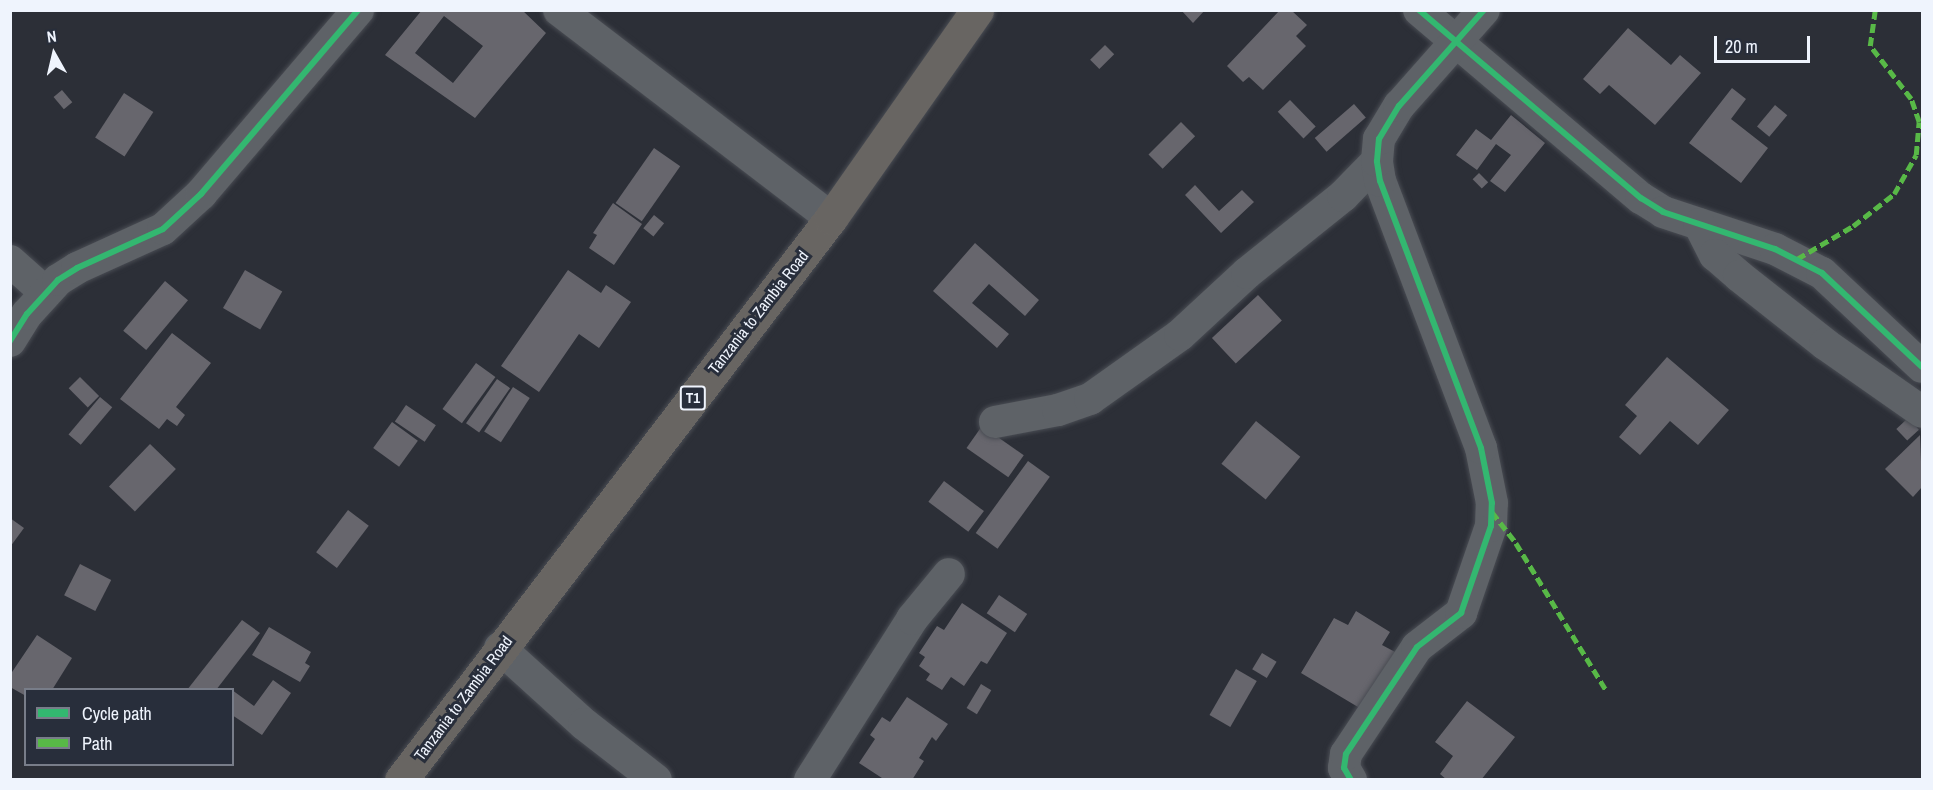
<!DOCTYPE html>
<html>
<head>
<meta charset="utf-8">
<style>
	body { margin:0 }
	#map { position:relative; width:1933px; height:790px; overflow:hidden; background:#2c2f37; font-family:"Archivo Narrow",sans-serif }
	div>[style] { position:absolute }
	[style*='--x'] { left:calc(var(--x)*1px); top:calc(var(--y)*1px); width:calc(var(--w)*1px); rotate:calc(var(--a)*1deg) }
	.building>* { inset:0; background:#67666d; transform-origin:0 0 }
	.roads { filter:drop-shadow(0 0 2px #494c53) drop-shadow(0 0 2px #494c53) }
	.minor>* { height:32px; margin:-16px; padding:0 16px; transform-origin:16px; border-radius:16px; background:#5e6267 }
	.trunk>* { height:33px; margin:-16.5px; padding:0 16.5px; transform-origin:16.5px; border-radius:16.5px; background:#686562 }
	.quiet>* { height:4.5px; margin-top:-2.25px; transform-origin:0; background:repeating-linear-gradient(90deg,#58b947 0 9px,transparent 0 13.5px) }
	.cycleway>* { height:6px; margin:-3px; padding:0 3px; transform-origin:3px; border-radius:3px; background:#33b770 }
	span { translate:-50% -50%; white-space:nowrap; text-align:center; line-height:1.15; -webkit-text-stroke:6px #282e3b; paint-order:stroke }
	.shield-label span { padding:2px 4px; background:#282e3b; border:2px solid; border-radius:4px; -webkit-text-stroke-width:0 }
	.shield-label { font-size:15px; color:#eff4fd; font-weight:700 }
	.street-label { font-size:16px; color:#eff4fd }
	.frame { position:absolute; inset:0; border:12px solid #eff4fd; pointer-events:none }
	.legend { position:absolute; left:24px; top:688px; width:210px; height:78px; box-sizing:border-box; background:#282e3b; border:2px solid #787d89; margin:0; padding:8px 10px; list-style:none; font-size:18px; color:#eff4fd }
	.legend li { display:flex; align-items:center; gap:12px; height:30px }
	.legend b { width:30px; border:2px solid #787d89 }
	.north { position:absolute; left:24px; top:24px; width:60px; height:60px; -webkit-text-stroke:4px #282e3b; paint-order:stroke; rotate:352deg; font-size:16px; font-weight:700; line-height:24px; text-align:center; color:#eff4fd }
	.north::after { content:''; display:block; margin:auto; width:21px; height:27px; background:#eff4fd; clip-path:polygon(50% 0,100% 100%,50% 72%,0 100%) }
	.scale { position:absolute; left:1714px; top:36px; width:96px; height:27px; box-sizing:border-box; border:3px solid #eff4fd; border-top:0; padding-left:8px; font-size:18px; line-height:21px; white-space:nowrap; color:#eff4fd; -webkit-text-stroke:4px #282e3b; paint-order:stroke }
</style>
</head>
<body>
<div id="map">
	<div class="building">
		<div style="clip-path:polygon(evenodd,422px 10px,522px 10px,546px 33px,475px 118px,385px 55px,422px 10px,444px 16px,483px 46px,453px 83px,415px 53px,444px 16px)"></div>
		<div style="clip-path:polygon(1181px 10px,1205px 10px,1193px 23px)"></div>
		<div style="clip-path:polygon(1280px 10px,1291px 10px,1307px 25px,1296px 36px,1306px 46px,1263px 90px,1249px 77px,1243px 82px,1227px 66px)"></div>
		<div style="clip-path:polygon(1628px 28px,1671px 65px,1680px 55px,1701px 73px,1655px 125px,1609px 85px,1600px 94px,1583px 79px)"></div>
		<div style="left:1105px;top:45px;width:13px;height:21px;rotate:45deg"></div>
		<div style="clip-path:polygon(1732px 88px,1746px 99px,1731px 119px,1768px 148px,1741px 183px,1689px 143px)"></div>
		<div style="left:62px;top:90px;width:16px;height:11px;rotate:50deg"></div>
		<div style="left:124px;top:93px;width:35px;height:53px;rotate:33deg"></div>
		<div style="left:1290px;top:100px;width:37px;height:17px;rotate:46deg"></div>
		<div style="left:1354px;top:104px;width:18px;height:52px;rotate:49deg"></div>
		<div style="left:1775px;top:105px;width:16px;height:28px;rotate:40deg"></div>
		<div style="clip-path:polygon(1511px 115px,1545px 143px,1505px 192px,1490px 181px,1511px 155px,1496px 144px,1477px 170px,1456px 155px,1476px 129px,1491px 140px)"></div>
		<div style="left:1181px;top:122px;width:20px;height:46px;rotate:45deg"></div>
		<div style="left:654px;top:148px;width:32px;height:67px;rotate:35deg"></div>
		<div style="left:1479px;top:173px;width:13px;height:9px;rotate:45deg"></div>
		<div style="clip-path:polygon(1195px 185px,1219px 211px,1242px 190px,1254px 202px,1221px 233px,1185px 195px)"></div>
		<div style="clip-path:polygon(613px 203px,642px 224px,614px 265px,589px 248px,597px 235px,593px 233px)"></div>
		<div style="left:654px;top:215px;width:13px;height:17px;rotate:39deg"></div>
		<div style="clip-path:polygon(975px 243px,1039px 300px,1025px 316px,989px 284px,972px 303px,1009px 334px,997px 348px,933px 291px)"></div>
		<div style="left:245px;top:270px;width:43px;height:44px;rotate:30deg"></div>
		<div style="clip-path:polygon(568px 270px,601px 293px,606px 285px,631px 302px,599px 348px,579px 334px,539px 392px,501px 366px)"></div>
		<div style="left:165px;top:281px;width:30px;height:65px;rotate:40deg"></div>
		<div style="left:1258px;top:295px;width:35px;height:63px;rotate:47deg"></div>
		<div style="clip-path:polygon(172px 333px,211px 363px,176px 407px,185px 415px,177px 426px,167px 419px,159px 429px,120px 399px)"></div>
		<div style="clip-path:polygon(1667px 357px,1729px 410px,1698px 445px,1670px 421px,1640px 455px,1619px 437px,1637px 416px,1625px 405px)"></div>
		<div style="left:476px;top:363px;width:24px;height:57px;rotate:36deg"></div>
		<div style="left:80px;top:377px;width:27px;height:16px;rotate:45deg"></div>
		<div style="left:497px;top:379px;width:16px;height:54px;rotate:35deg"></div>
		<div style="left:513px;top:387px;width:20px;height:53px;rotate:33deg"></div>
		<div style="left:100px;top:397px;width:16px;height:49px;rotate:40deg"></div>
		<div style="left:406px;top:405px;width:36px;height:20px;rotate:34deg"></div>
		<div style="left:1908px;top:418px;width:16px;height:16px;rotate:47deg"></div>
		<div style="left:1256px;top:421px;width:57px;height:55px;rotate:39deg"></div>
		<div style="left:392px;top:422px;width:32px;height:32px;rotate:36deg"></div>
		<div style="left:982px;top:426px;width:51px;height:27px;rotate:35deg"></div>
		<div style="clip-path:polygon(1920px 435px,1922px 487px,1913px 497px,1885px 469px)"></div>
		<div style="left:150px;top:444px;width:36px;height:59px;rotate:44deg"></div>
		<div style="left:1028px;top:461px;width:27px;height:89px;rotate:36deg"></div>
		<div style="left:944px;top:481px;width:50px;height:26px;rotate:37deg"></div>
		<div style="left:348px;top:510px;width:26px;height:53px;rotate:37deg"></div>
		<div style="clip-path:polygon(10px 518px,24px 528px,10px 547px)"></div>
		<div style="left:80px;top:564px;width:35px;height:35px;rotate:27deg"></div>
		<div style="left:999px;top:595px;width:34px;height:22px;rotate:34deg"></div>
		<div style="clip-path:polygon(962px 603px,1007px 633px,987px 664px,981px 661px,964px 686px,951px 677px,942px 690px,926px 680px,930px 674px,919px 666px,925px 657px,919px 653px,937px 626px,944px 630px)"></div>
		<div style="clip-path:polygon(1356px 611px,1390px 632px,1382px 645px,1397px 653px,1363px 710px,1301px 673px,1334px 618px,1348px 625px)"></div>
		<div style="clip-path:polygon(242px 620px,260px 633px,216px 690px,187px 690px)"></div>
		<div style="clip-path:polygon(269px 627px,311px 652px,305px 663px,310px 666px,300px 682px,252px 655px)"></div>
		<div style="clip-path:polygon(37px 635px,72px 658px,52px 690px,26px 690px,26px 696px,10px 687px,10px 675px)"></div>
		<div style="left:1262px;top:653px;width:17px;height:19px;rotate:31deg"></div>
		<div style="left:1236px;top:669px;width:24px;height:53px;rotate:30deg"></div>
		<div style="clip-path:polygon(273px 680px,291px 693px,262px 735px,232px 715px,232px 690px,254px 706px)"></div>
		<div style="left:981px;top:684px;width:12px;height:28px;rotate:31deg"></div>
		<div style="clip-path:polygon(907px 697px,948px 724px,936px 741px,932px 737px,919px 758px,924px 761px,912px 780px,885px 780px,859px 763px,875px 739px,870px 735px,882px 717px,890px 722px)"></div>
		<div style="clip-path:polygon(1467px 701px,1515px 737px,1481px 780px,1447px 780px,1440px 774px,1453px 756px,1435px 742px)"></div>
	</div>
	<div class="roads">
		<div class="minor">
			<div style="--x:559;--y:10;--w:342;--a:37.4"></div>
			<div style="--x:1419;--y:10;--w:291;--a:40.3"></div>
			<div style="--x:1641;--y:198;--w:26;--a:32"></div>
			<div style="--x:1663;--y:212;--w:118;--a:18.3"></div>
			<div style="--x:1775;--y:249;--w:53;--a:27.1"></div>
			<div style="--x:1822;--y:273;--w:137;--a:43.2"></div>
			<div style="--x:1699;--y:224;--w:35;--a:63"></div>
			<div style="--x:1715;--y:255;--w:32;--a:41"></div>
			<div style="--x:1739;--y:276;--w:110;--a:38.3"></div>
			<div style="--x:1825;--y:344;--w:118;--a:35"></div>
			<div style="--x:10;--y:261;--w:47;--a:41.5"></div>
			<div style="--x:10;--y:341;--w:32;--a:-58"></div>
			<div style="--x:27;--y:314;--w:46;--a:-47.6"></div>
			<div style="--x:58;--y:280;--w:22;--a:-32"></div>
			<div style="--x:77;--y:268;--w:94;--a:-24.4"></div>
			<div style="--x:163;--y:229;--w:52;--a:-42.6"></div>
			<div style="--x:201;--y:194;--w:242;--a:-49.5"></div>
			<div style="--x:995;--y:422;--w:64;--a:-10.8"></div>
			<div style="--x:1058;--y:410;--w:34;--a:-19"></div>
			<div style="--x:1090;--y:399;--w:110;--a:-35.4"></div>
			<div style="--x:1180;--y:335;--w:91;--a:-42.8"></div>
			<div style="--x:1247;--y:273;--w:123;--a:-38.7"></div>
			<div style="--x:1343;--y:196;--w:49;--a:-45.8"></div>
			<div style="--x:500;--y:648;--w:113;--a:42.1"></div>
			<div style="--x:584;--y:724;--w:91;--a:37.9"></div>
			<div style="--x:810;--y:780;--w:191;--a:-57.6"></div>
			<div style="--x:912;--y:619;--w:58;--a:-50.6"></div>
			<div style="--x:1351;--y:780;--w:14;--a:-120"></div>
			<div style="--x:1344;--y:768;--w:14;--a:-82"></div>
			<div style="--x:1346;--y:754;--w:128;--a:-56.4"></div>
			<div style="--x:1417;--y:647;--w:56;--a:-37.7"></div>
			<div style="--x:1461;--y:613;--w:92;--a:-71"></div>
			<div style="--x:1491;--y:526;--w:23;--a:-88"></div>
			<div style="--x:1492;--y:503;--w:56;--a:-101.3"></div>
			<div style="--x:1481;--y:448;--w:285;--a:-110.7"></div>
			<div style="--x:1380;--y:181;--w:20;--a:-99"></div>
			<div style="--x:1377;--y:161;--w:22;--a:-85"></div>
			<div style="--x:1379;--y:139;--w:39;--a:-59"></div>
			<div style="--x:1399;--y:106;--w:128;--a:-48.5"></div>
		</div>
		<div class="trunk">
			<div style="--x:401;--y:780;--w:708;--a:-52.58"></div>
			<div style="--x:831;--y:218;--w:254;--a:-54.9"></div>
		</div>
	</div>
	<div class="quiet">
		<div style="--x:1797;--y:259;--w:65;--a:-30.5"></div>
		<div style="--x:1853;--y:226;--w:52;--a:-38"></div>
		<div style="--x:1894;--y:194;--w:45;--a:-60.6"></div>
		<div style="--x:1916;--y:155;--w:33;--a:-85"></div>
		<div style="--x:1919;--y:122;--w:24;--a:-109"></div>
		<div style="--x:1911;--y:99;--w:67;--a:-127.7"></div>
		<div style="--x:1870;--y:46;--w:36;--a:-82"></div>
		<div style="--x:1492;--y:512;--w:39;--a:52"></div>
		<div style="--x:1516;--y:543;--w:172;--a:58.5"></div>
	</div>
	<div class="cycleway">
		<div style="--x:1419;--y:10;--w:291;--a:40.3"></div>
		<div style="--x:1641;--y:198;--w:26;--a:32"></div>
		<div style="--x:1663;--y:212;--w:118;--a:18.3"></div>
		<div style="--x:1775;--y:249;--w:53;--a:27.1"></div>
		<div style="--x:1822;--y:273;--w:137;--a:43.2"></div>
		<div style="--x:10;--y:341;--w:32;--a:-58"></div>
		<div style="--x:27;--y:314;--w:46;--a:-47.6"></div>
		<div style="--x:58;--y:280;--w:22;--a:-32"></div>
		<div style="--x:77;--y:268;--w:94;--a:-24.4"></div>
		<div style="--x:163;--y:229;--w:52;--a:-42.6"></div>
		<div style="--x:201;--y:194;--w:242;--a:-49.5"></div>
		<div style="--x:1351;--y:780;--w:14;--a:-120"></div>
		<div style="--x:1344;--y:768;--w:14;--a:-82"></div>
		<div style="--x:1346;--y:754;--w:128;--a:-56.4"></div>
		<div style="--x:1417;--y:647;--w:56;--a:-37.7"></div>
		<div style="--x:1461;--y:613;--w:92;--a:-71"></div>
		<div style="--x:1491;--y:526;--w:23;--a:-88"></div>
		<div style="--x:1492;--y:503;--w:56;--a:-101.3"></div>
		<div style="--x:1481;--y:448;--w:285;--a:-110.7"></div>
		<div style="--x:1380;--y:181;--w:20;--a:-99"></div>
		<div style="--x:1377;--y:161;--w:22;--a:-85"></div>
		<div style="--x:1379;--y:139;--w:39;--a:-59"></div>
		<div style="--x:1399;--y:106;--w:128;--a:-48.5"></div>
	</div>
	<div class="shield-label">
		<span style="left:693px;top:398px">T1</span>
	</div>
	<div class="street-label">
		<span style="left:758px;top:312px;rotate:-52deg">Tanzania to Zambia Road</span>
		<span style="left:463px;top:698px;rotate:-53deg">Tanzania to Zambia Road</span>
	</div>
	<div class="frame"></div>
	<ul class="legend">
	<li><b style="height:8px;background:#33b770"></b>Cycle path</li>
	<li><b style="height:8px;background:#58b947"></b>Path</li>
	</ul>
	<div class="north">N</div>
	<div class="scale">20 m</div>
</div>
</body>
</html>
